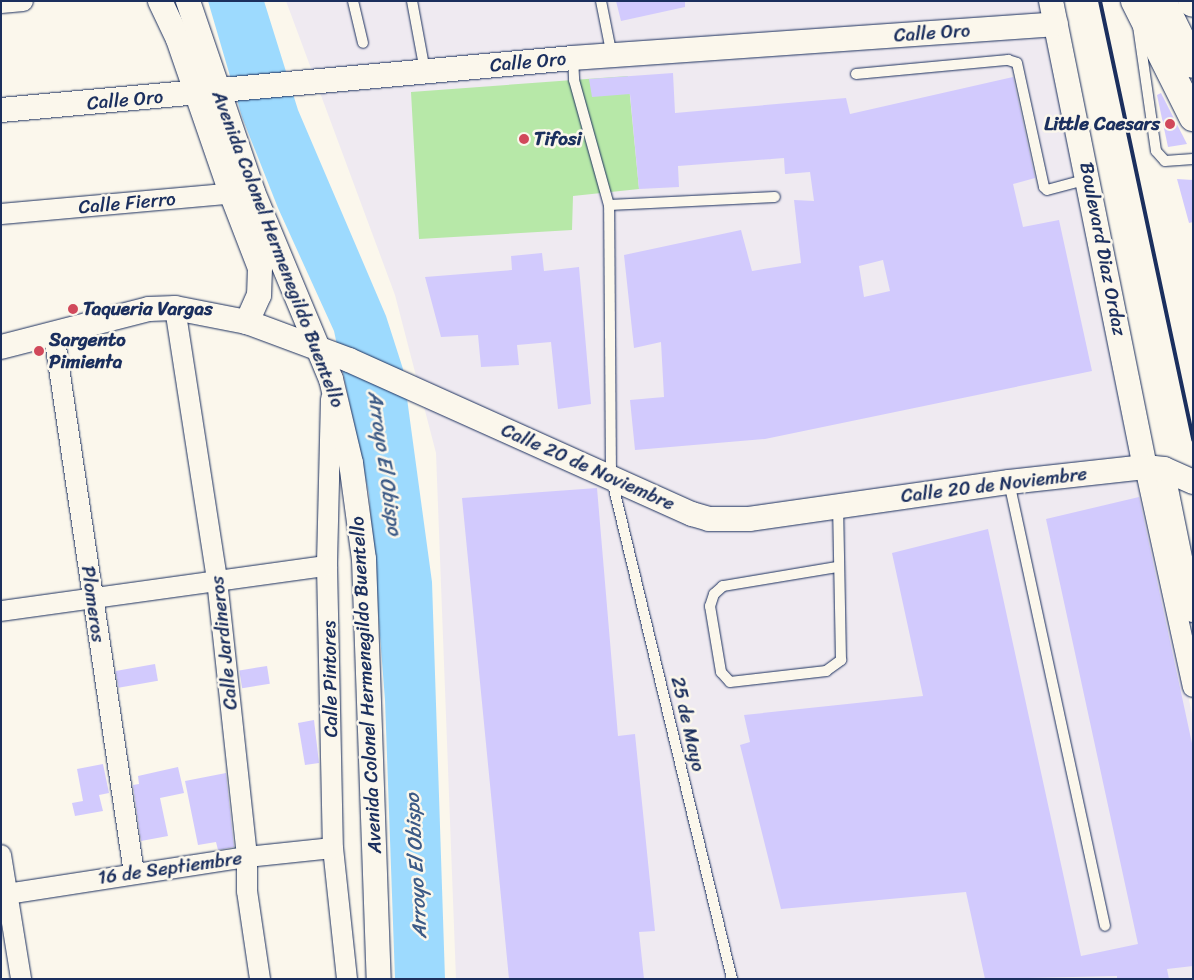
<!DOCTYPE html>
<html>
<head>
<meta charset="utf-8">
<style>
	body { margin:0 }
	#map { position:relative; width:1194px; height:980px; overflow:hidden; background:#fbf7ec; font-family:Sriracha,sans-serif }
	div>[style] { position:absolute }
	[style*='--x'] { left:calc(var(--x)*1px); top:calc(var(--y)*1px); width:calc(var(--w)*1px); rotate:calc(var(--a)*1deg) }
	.built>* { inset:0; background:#efeaf1 }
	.green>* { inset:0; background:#b7e8a8 }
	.water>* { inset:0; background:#9ddafe }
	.building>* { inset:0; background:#d2cafd; transform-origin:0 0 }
	.roads { filter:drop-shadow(0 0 1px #1b2f5e) drop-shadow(0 0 1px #1b2f5e) }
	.service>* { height:10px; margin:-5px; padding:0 5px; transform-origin:5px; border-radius:5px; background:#fbf7ec }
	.minor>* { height:20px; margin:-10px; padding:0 10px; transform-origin:10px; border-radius:10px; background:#fbf7ec }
	.tertiary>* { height:24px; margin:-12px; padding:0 12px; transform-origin:12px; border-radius:12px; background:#fbf7ec }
	.primary>* { height:28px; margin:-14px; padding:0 14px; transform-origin:14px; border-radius:14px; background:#fbf7ec }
	.rail>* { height:4px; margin:-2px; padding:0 2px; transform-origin:2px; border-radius:2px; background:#1b2f5e }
	.dots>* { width:14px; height:14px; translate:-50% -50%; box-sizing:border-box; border:2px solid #fbf7ec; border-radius:50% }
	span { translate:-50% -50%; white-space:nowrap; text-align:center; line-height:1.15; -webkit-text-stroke:5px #fbf7ec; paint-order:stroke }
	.street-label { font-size:19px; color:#1b2f5e }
	.poi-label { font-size:19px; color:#1b2f5e; font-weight:700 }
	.right { translate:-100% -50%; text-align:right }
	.left { translate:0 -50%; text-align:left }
	.water-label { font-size:20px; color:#3c5a86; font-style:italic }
	.frame { position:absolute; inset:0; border:2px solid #1b2f5e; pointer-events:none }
</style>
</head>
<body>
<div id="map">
	<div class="built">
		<div style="clip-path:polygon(286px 1px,1044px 1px,1193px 719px,1193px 979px,456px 979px,436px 453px,395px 295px)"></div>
	</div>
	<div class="green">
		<div style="clip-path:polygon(628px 76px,639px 189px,573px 196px,572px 230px,419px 239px,411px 92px)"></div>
	</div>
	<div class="water">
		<div style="clip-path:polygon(208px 1px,264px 1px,298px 110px,386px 316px,403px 369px,432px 582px,445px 979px,395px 979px,385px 700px,369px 494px,334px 331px,278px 208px,242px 117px)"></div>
	</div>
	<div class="building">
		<div style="clip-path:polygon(616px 1px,685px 1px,685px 7px,621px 21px)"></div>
		<div style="clip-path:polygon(evenodd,673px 73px,675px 113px,846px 98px,850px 114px,1013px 77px,1035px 178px,1013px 184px,1023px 227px,1059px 220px,1092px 371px,765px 439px,635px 450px,630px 400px,664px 397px,661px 342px,634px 348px,624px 255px,741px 230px,752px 271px,801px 263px,794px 200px,814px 201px,810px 172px,785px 174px,784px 158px,678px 166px,679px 187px,639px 189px,630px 94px,592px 97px,589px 79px,673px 73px,883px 260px,890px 291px,864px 297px,859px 266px,883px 260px)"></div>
		<div style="clip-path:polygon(1161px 93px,1187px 144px,1168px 147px,1157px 95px)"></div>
		<div style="clip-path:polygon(1177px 179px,1193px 180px,1193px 222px,1189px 223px)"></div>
		<div style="clip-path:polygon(542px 253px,544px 271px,579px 267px,591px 404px,558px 409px,551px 342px,517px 345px,519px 365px,481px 367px,478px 335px,441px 337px,425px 277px,512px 270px,511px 256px)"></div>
		<div style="clip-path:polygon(597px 488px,618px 736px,635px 734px,655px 931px,639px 932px,644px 979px,509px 979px,462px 498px)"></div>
		<div style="clip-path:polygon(1139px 497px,1193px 748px,1193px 966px,1167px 969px,1169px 979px,1117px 979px,1117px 976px,985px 979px,966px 892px,781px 909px,740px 745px,750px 742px,744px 715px,923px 696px,892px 553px,988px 529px,1081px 956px,1138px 944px,1046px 519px)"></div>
		<div style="left:155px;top:664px;width:17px;height:40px;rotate:80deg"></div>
		<div style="left:267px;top:666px;width:18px;height:28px;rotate:81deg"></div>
		<div style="clip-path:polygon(314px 720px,319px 763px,305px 765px,298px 723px)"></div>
		<div style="clip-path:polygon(103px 764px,109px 793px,99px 795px,103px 811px,75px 816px,72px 803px,83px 801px,77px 769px)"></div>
		<div style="clip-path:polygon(178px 767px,184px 793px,160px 798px,168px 836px,141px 841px,133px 785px,139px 784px,138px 776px)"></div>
		<div style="clip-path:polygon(226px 773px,234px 847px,218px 850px,216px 842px,198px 845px,185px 781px)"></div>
	</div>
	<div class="roads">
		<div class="service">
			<div style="--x:353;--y:1;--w:43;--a:76.6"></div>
			<div style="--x:412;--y:1;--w:71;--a:79.5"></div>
			<div style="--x:601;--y:1;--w:56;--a:78.7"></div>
			<div style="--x:1138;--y:26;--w:126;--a:81.8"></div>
			<div style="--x:1156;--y:151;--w:13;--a:48"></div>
			<div style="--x:1165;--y:161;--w:28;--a:-4"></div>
			<div style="--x:573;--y:58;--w:22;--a:87"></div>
			<div style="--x:574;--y:80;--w:130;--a:74.4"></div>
			<div style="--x:856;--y:74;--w:153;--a:-5.3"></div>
			<div style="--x:1008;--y:60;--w:9;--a:18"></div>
			<div style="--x:1017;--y:63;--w:127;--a:77.7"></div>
			<div style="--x:1044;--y:187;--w:4;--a:45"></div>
			<div style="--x:1047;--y:190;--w:42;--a:-15"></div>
			<div style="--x:1009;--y:482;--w:454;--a:77.8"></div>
			<div style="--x:837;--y:567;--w:116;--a:170.5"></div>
			<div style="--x:723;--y:586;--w:12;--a:138"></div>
			<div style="--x:714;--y:594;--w:13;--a:108"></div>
			<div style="--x:710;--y:606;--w:67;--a:80.5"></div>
			<div style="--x:721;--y:672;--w:13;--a:48"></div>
			<div style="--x:730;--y:682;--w:97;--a:-6.5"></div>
			<div style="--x:826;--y:671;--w:19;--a:-36"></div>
			<div style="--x:841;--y:660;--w:154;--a:-91.1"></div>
			<div style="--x:732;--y:979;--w:517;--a:-103.53"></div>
			<div style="--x:611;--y:476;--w:271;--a:-90.4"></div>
			<div style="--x:609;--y:205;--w:166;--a:-2.8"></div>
		</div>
		<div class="minor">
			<div style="--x:1;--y:3;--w:22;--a:-5"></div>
			<div style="--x:1;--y:214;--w:246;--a:-5.1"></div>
			<div style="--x:175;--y:308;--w:275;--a:81.2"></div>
			<div style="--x:217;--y:580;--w:279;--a:83.8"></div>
			<div style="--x:247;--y:857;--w:34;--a:90"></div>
			<div style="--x:247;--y:891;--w:89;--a:81.6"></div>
			<div style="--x:54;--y:334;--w:545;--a:81.56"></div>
			<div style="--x:331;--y:399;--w:167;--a:91.4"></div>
			<div style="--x:327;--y:566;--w:282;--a:88.8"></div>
			<div style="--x:333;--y:848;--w:132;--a:83.9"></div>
			<div style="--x:1145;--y:467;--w:225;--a:77.7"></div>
			<div style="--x:1164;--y:469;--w:146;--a:78.5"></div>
			<div style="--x:1;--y:611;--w:329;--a:-7.9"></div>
			<div style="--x:1;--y:855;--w:126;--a:80.8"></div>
			<div style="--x:7;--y:894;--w:243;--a:-8.8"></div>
			<div style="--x:247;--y:857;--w:86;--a:-6"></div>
		</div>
		<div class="tertiary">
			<div style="--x:160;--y:1;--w:42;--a:64.7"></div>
			<div style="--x:178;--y:39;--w:163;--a:71"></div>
			<div style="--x:231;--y:193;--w:80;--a:68.9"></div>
			<div style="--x:260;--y:268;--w:27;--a:92"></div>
			<div style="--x:259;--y:295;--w:30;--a:114"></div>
			<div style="--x:188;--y:1;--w:202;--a:71.2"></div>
			<div style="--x:253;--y:192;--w:203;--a:67.4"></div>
			<div style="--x:331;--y:379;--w:86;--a:76.6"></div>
			<div style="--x:351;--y:463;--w:97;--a:82.3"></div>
			<div style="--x:364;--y:559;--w:420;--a:88"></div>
			<div style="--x:1051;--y:1;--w:475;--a:78.6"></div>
			<div style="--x:1;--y:110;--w:574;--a:-5.19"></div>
			<div style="--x:573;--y:58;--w:484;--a:-4"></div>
			<div style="--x:1;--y:347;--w:153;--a:-14.4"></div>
			<div style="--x:149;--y:309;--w:26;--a:-2"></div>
			<div style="--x:175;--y:308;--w:73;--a:11"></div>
			<div style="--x:247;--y:322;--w:109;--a:20.4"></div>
			<div style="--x:349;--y:360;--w:376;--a:24.2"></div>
			<div style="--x:692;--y:514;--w:18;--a:16"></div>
			<div style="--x:709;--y:519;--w:40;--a:0"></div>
			<div style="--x:749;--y:519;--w:263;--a:-8.1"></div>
			<div style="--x:1009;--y:482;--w:137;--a:-6.3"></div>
			<div style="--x:1145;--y:467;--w:19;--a:6"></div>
			<div style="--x:1164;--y:469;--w:32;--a:24"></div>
		</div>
		<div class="primary">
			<div style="--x:1135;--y:1;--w:130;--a:63.4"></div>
			<div style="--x:1162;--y:1;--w:70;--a:63.8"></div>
			<div style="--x:1192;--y:1;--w:2;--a:63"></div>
		</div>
	</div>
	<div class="rail">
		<div style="--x:1100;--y:1;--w:449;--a:78"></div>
	</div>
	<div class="dots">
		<div style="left:1170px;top:124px;background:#d1495b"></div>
		<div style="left:524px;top:139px;background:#d1495b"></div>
		<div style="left:73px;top:309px;background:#d1495b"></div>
		<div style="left:39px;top:351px;background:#d1495b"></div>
	</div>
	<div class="street-label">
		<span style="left:932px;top:33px;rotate:-4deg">Calle Oro</span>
		<span style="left:528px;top:62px;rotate:-5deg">Calle Oro</span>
		<span style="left:125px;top:100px;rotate:-5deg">Calle Oro</span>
		<span style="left:127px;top:203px;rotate:-5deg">Calle Fierro</span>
		<span style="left:278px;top:249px;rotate:69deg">Avenida Colonel Hermenegildo Buentello</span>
		<span style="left:1103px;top:249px;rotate:79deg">Boulevard Diaz Ordaz</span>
		<span style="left:588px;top:467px;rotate:24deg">Calle 20 de Noviembre</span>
		<span style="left:994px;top:485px;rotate:-7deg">Calle 20 de Noviembre</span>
		<span style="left:93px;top:604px;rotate:82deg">Plomeros</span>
		<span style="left:224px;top:643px;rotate:-96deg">Calle Jardineros</span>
		<span style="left:330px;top:679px;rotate:-91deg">Calle Pintores</span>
		<span style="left:366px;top:685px;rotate:-93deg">Avenida Colonel Hermenegildo Buentello</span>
		<span style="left:688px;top:724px;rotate:77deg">25 de Mayo</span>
		<span style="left:170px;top:868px;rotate:-8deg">16 de Septiembre</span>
	</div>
	<div class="poi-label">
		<span class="right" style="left:1160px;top:124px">Little Caesars</span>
		<span class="left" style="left:534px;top:139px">Tifosi</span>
		<span class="left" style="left:83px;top:309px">Taqueria Vargas</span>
		<span class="left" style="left:49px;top:351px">Sargento<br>Pimienta</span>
	</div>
	<div class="water-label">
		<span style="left:385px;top:463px;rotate:82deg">Arroyo El Obispo</span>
		<span style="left:416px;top:866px;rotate:-93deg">Arroyo El Obispo</span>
	</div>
	<div class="frame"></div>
</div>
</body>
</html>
